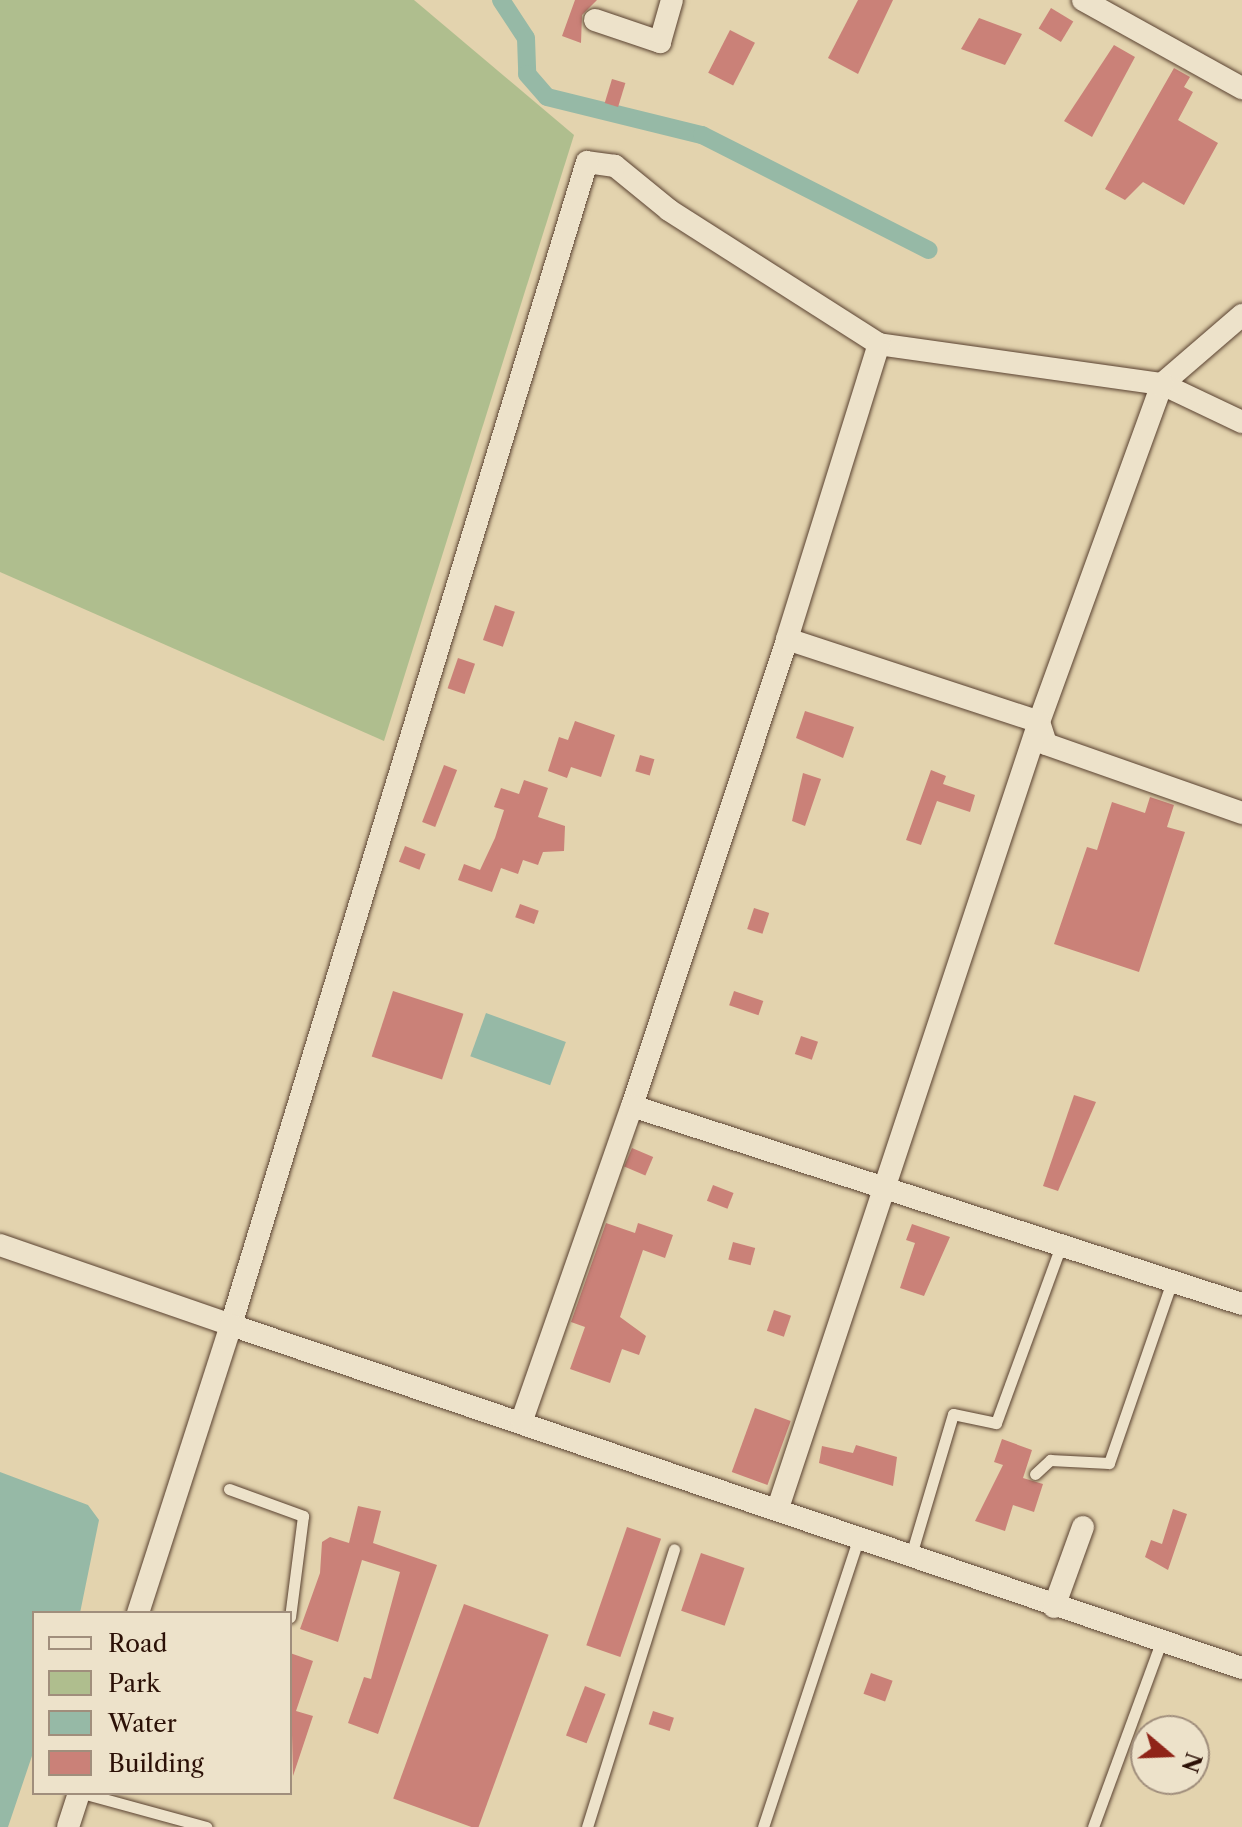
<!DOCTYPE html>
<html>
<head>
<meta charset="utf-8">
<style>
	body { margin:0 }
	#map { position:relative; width:1242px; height:1827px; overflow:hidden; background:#e3d3ae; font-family:"Libre Caslon Text",serif }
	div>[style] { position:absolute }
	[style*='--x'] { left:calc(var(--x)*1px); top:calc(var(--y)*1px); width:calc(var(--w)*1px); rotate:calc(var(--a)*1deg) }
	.green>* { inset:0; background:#afbe8e }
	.water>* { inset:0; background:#96b9a6; transform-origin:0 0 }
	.canal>* { height:18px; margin:-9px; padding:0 9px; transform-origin:9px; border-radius:9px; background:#96b9a6 }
	.building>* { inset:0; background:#ca8178; transform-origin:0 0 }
	.roads { filter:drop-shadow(0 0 2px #5a4231) drop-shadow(0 0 2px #5a4231) }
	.service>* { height:11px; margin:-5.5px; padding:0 5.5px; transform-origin:5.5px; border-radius:5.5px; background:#ede2ca }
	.minor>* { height:22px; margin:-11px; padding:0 11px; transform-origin:11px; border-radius:11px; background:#ede2ca }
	span { translate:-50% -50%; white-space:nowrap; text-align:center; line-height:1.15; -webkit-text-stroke:6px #ede2ca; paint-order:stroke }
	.legend { position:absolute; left:32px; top:1611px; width:260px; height:184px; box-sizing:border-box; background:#ede2ca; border:2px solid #a08e7c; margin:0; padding:10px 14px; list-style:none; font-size:24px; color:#2c1107 }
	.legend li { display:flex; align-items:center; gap:16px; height:40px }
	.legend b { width:40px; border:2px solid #a08e7c }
	.north { position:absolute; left:1130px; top:1715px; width:80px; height:80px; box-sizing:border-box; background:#ede2ca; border:2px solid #a08e7c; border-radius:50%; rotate:109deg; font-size:22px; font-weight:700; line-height:32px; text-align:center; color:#2c1107 }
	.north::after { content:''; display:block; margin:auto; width:28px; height:36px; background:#8f2418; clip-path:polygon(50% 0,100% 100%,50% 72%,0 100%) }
</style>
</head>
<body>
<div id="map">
	<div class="green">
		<div style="clip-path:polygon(0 0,414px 0,574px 135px,384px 741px,0 572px)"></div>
	</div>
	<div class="water">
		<div style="left:486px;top:1013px;width:85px;height:46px;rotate:20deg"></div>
		<div style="clip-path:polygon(0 1472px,88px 1505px,99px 1520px,80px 1613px,34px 1613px,34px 1750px,8px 1827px,0 1827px)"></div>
	</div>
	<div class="canal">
		<div style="--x:501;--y:0;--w:45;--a:56.7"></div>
		<div style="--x:526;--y:38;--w:36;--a:88"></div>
		<div style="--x:527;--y:74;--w:30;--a:49"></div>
		<div style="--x:547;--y:97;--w:160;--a:13.8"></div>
		<div style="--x:702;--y:135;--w:254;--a:26.9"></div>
	</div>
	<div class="building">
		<div style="clip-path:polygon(575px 0,597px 0,582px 15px,581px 43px,562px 36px)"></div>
		<div style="clip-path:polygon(858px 0,893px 0,858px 74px,828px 58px)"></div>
		<div style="left:1051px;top:8px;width:26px;height:24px;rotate:31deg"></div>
		<div style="clip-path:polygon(979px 18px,1022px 34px,1005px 65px,961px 49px)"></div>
		<div style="left:730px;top:30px;width:28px;height:48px;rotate:27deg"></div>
		<div style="clip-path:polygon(1114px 45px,1135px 57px,1092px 137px,1064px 121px)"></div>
		<div style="clip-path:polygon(1174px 68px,1190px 77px,1184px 87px,1193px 92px,1178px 120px,1218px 143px,1184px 205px,1143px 182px,1125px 200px,1105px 189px)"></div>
		<div style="left:612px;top:79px;width:14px;height:25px;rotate:17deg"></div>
		<div style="left:495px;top:605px;width:21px;height:37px;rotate:19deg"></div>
		<div style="left:458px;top:658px;width:18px;height:32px;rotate:19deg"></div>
		<div style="clip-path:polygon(805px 711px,854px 727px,843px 758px,796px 738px)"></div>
		<div style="clip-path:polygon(575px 721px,615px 735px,601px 777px,571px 767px,567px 778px,548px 771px,559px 737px,568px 740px)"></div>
		<div style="left:640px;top:755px;width:15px;height:17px;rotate:16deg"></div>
		<div style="left:444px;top:765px;width:14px;height:61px;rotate:21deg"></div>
		<div style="clip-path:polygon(931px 770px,946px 776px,943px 784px,975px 795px,970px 812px,937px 801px,921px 845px,906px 840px)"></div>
		<div style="clip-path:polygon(803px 773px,821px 779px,805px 826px,792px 821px)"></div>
		<div style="clip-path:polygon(524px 780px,548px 788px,538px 817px,565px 826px,564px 851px,543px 852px,538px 865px,523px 860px,518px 874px,501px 868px,492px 892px,458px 880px,464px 864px,480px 870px,495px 838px,504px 810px,494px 807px,501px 788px,519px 794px)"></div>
		<div style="clip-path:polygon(1150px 797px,1174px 805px,1167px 827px,1185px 832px,1139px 972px,1054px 944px,1087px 847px,1097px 850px,1112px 802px,1145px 813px)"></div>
		<div style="left:405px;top:846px;width:22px;height:17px;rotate:21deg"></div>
		<div style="left:520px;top:904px;width:20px;height:14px;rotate:20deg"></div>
		<div style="left:754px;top:908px;width:16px;height:22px;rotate:18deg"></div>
		<div style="left:393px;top:991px;width:74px;height:69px;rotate:18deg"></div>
		<div style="left:734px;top:991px;width:31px;height:15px;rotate:19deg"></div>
		<div style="left:801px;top:1036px;width:18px;height:19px;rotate:19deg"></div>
		<div style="clip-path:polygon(1074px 1095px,1096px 1102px,1058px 1191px,1043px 1186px)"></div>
		<div style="left:632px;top:1148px;width:23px;height:20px;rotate:23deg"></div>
		<div style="left:713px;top:1185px;width:22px;height:17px;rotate:21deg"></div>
		<div style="clip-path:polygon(606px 1223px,635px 1233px,638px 1223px,673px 1235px,665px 1258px,643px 1250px,620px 1317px,646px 1336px,639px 1355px,622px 1349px,610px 1383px,570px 1369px,585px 1327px,571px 1322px)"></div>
		<div style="clip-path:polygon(912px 1224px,950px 1237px,924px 1296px,900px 1288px,915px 1243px,906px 1240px)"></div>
		<div style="left:733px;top:1242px;width:23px;height:18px;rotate:15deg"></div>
		<div style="left:774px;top:1310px;width:18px;height:22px;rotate:19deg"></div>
		<div style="left:755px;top:1408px;width:38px;height:68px;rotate:20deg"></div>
		<div style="clip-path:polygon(1002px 1439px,1032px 1450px,1023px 1478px,1043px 1484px,1034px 1512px,1013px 1505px,1005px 1531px,975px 1521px,1003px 1465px,994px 1462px)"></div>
		<div style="clip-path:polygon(856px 1445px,897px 1457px,893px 1486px,819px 1463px,822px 1446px,853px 1453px)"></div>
		<div style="clip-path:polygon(358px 1506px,381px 1511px,373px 1543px,437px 1565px,378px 1734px,348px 1723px,364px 1677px,371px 1679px,400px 1572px,362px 1560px,338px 1642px,300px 1629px,320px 1573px,322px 1542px,330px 1537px,349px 1543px)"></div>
		<div style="clip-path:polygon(1173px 1509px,1187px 1514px,1168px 1570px,1145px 1557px,1151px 1540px,1162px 1544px)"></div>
		<div style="left:627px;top:1527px;width:36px;height:125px;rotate:19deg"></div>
		<div style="left:701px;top:1553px;width:46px;height:61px;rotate:19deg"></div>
		<div style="left:464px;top:1604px;width:90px;height:207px;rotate:20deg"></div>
		<div style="clip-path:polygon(290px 1653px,313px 1661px,296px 1711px,313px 1716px,293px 1776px)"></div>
		<div style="left:871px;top:1673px;width:23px;height:22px;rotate:20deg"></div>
		<div style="left:585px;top:1686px;width:22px;height:53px;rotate:21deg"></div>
		<div style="left:653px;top:1711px;width:22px;height:14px;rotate:18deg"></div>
	</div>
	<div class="roads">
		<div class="service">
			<div style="--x:1035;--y:1474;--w:21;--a:-43"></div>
			<div style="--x:1050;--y:1460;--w:59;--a:2.9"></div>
			<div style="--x:1109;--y:1463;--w:193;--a:-70.9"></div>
			<div style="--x:229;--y:1489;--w:79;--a:20"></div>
			<div style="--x:303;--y:1516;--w:102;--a:97.3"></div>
			<div style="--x:911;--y:1555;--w:147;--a:-73.4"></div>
			<div style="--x:953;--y:1414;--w:44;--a:11.8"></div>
			<div style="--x:996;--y:1423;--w:189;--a:-69.9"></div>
			<div style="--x:82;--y:1793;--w:129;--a:15.3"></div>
			<div style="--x:587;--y:1827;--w:291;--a:-72.6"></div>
			<div style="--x:763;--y:1827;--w:305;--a:-71.7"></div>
			<div style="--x:1093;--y:1827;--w:197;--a:-69.8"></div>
		</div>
		<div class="minor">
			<div style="--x:1083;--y:0;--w:182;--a:29"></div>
			<div style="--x:595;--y:20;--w:69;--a:18.7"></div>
			<div style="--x:660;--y:42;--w:44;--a:-74.1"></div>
			<div style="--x:1242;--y:315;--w:106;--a:139.2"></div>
			<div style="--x:1162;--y:384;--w:360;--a:110"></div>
			<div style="--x:1039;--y:722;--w:23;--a:72"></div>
			<div style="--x:1046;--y:744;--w:208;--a:19.4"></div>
			<div style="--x:1242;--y:422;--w:89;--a:-154.6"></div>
			<div style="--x:1162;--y:384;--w:286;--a:-172"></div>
			<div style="--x:879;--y:344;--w:249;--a:-147.5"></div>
			<div style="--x:669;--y:210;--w:70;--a:-140.8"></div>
			<div style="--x:615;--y:166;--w:28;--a:-172"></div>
			<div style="--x:587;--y:162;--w:1216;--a:107.02"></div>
			<div style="--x:231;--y:1325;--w:1068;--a:18.74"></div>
			<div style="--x:787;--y:639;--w:309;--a:-72.7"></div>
			<div style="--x:632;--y:1106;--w:492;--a:-71.6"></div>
			<div style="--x:787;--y:639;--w:265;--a:18.2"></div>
			<div style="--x:1039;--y:722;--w:828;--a:108.37"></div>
			<div style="--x:0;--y:1245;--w:244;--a:19.1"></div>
			<div style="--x:231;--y:1325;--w:303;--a:107.9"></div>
			<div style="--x:522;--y:1420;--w:333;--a:-70.7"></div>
			<div style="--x:632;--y:1106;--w:641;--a:17.98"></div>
			<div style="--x:1054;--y:1607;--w:85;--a:-70.1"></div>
			<div style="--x:68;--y:1827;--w:36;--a:-72"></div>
		</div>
	</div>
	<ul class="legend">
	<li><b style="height:10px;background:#ede2ca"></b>Road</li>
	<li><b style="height:22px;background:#afbe8e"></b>Park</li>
	<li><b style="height:22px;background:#96b9a6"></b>Water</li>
	<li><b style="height:22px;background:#ca8178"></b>Building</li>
	</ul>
	<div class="north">N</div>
</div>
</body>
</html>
